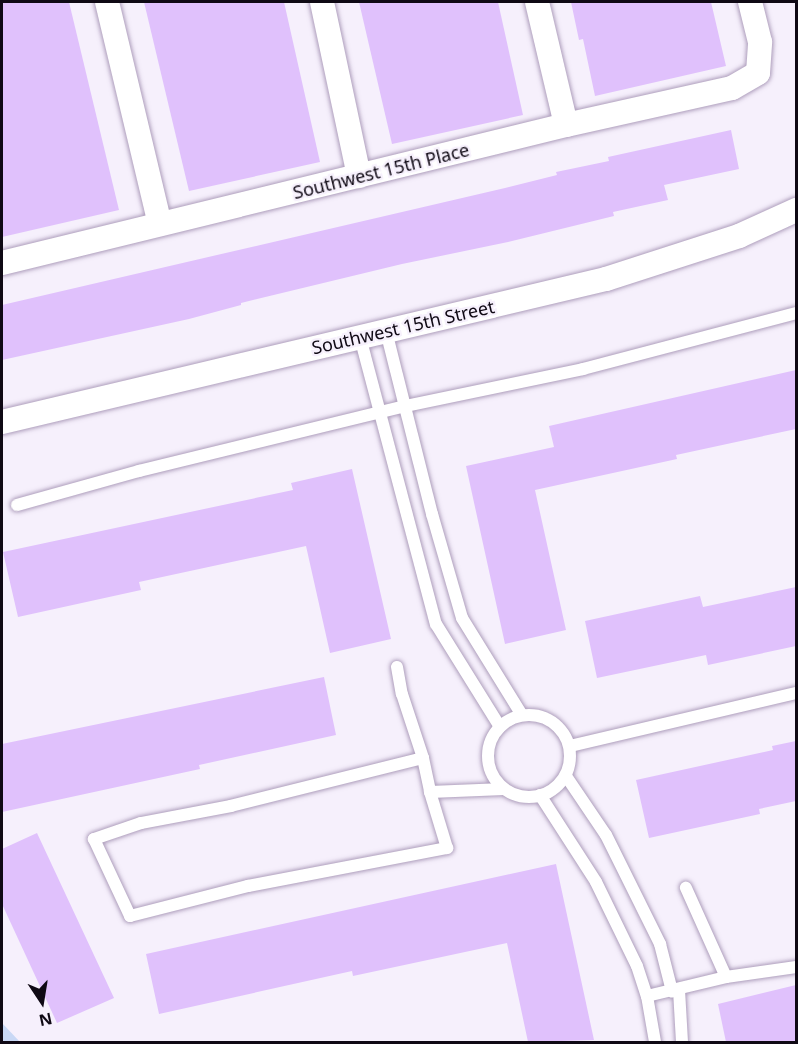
<!DOCTYPE html>
<html>
<head>
<meta charset="utf-8">
<style>
	body { margin:0 }
	#map { position:relative; width:798px; height:1044px; overflow:hidden; background:#f6f0fc; font-family:"Noto Sans",sans-serif }
	div>[style] { position:absolute }
	[style*='--x'] { left:calc(var(--x)*1px); top:calc(var(--y)*1px); width:calc(var(--w)*1px); rotate:calc(var(--a)*1deg) }
	.water>* { inset:0; background:#c9d8f5 }
	.building>* { inset:0; background:#e0c1fc }
	.roads { filter:drop-shadow(0 0 2px #ae9ebc) drop-shadow(0 0 2px #ae9ebc) }
	.service>* { height:12px; margin:-6px; padding:0 6px; transform-origin:6px; border-radius:6px; background:#fff }
	.service>.ring { margin:-6px; padding:0; box-sizing:content-box; background:none; border:12px solid #fff; border-radius:50% }
	.minor>* { height:24px; margin:-12px; padding:0 12px; transform-origin:12px; border-radius:12px; background:#fff }
	span { translate:-50% -50%; white-space:nowrap; text-align:center; line-height:1.15; -webkit-text-stroke:4.5px #f6f0fc; paint-order:stroke }
	.street-label { font-size:18px; color:#0f0914 }
	.frame { position:absolute; inset:0; border:3px solid #0f0914; pointer-events:none }
	.north { position:absolute; left:12px; top:972px; width:60px; height:60px; -webkit-text-stroke:4px #f6f0fc; paint-order:stroke; rotate:168deg; font-size:16px; font-weight:700; line-height:24px; text-align:center; color:#0f0914 }
	.north::after { content:''; display:block; margin:auto; width:21px; height:27px; background:#0f0914; clip-path:polygon(50% 0,100% 100%,50% 72%,0 100%) }
</style>
</head>
<body>
<div id="map">
	<div class="water">
		<div style="clip-path:polygon(2px 1023px,20px 1042px,2px 1042px)"></div>
	</div>
	<div class="building">
		<div style="clip-path:polygon(2px 2px,69px 2px,119px 210px,2px 237px)"></div>
		<div style="clip-path:polygon(144px 2px,284px 2px,320px 162px,189px 191px)"></div>
		<div style="clip-path:polygon(359px 2px,498px 2px,523px 115px,392px 144px)"></div>
		<div style="clip-path:polygon(571px 2px,711px 2px,726px 66px,595px 96px,583px 39px,579px 40px)"></div>
		<div style="clip-path:polygon(731px 130px,739px 169px,664px 185px,668px 200px,613px 212px,614px 216px,508px 242px,402px 264px,241px 303px,241px 305px,189px 319px,2px 360px,2px 305px,505px 188px,557px 175px,556px 172px,609px 161px,608px 157px)"></div>
		<div style="clip-path:polygon(796px 370px,796px 429px,676px 455px,677px 459px,535px 490px,566px 630px,505px 644px,466px 466px,554px 447px,549px 426px)"></div>
		<div style="clip-path:polygon(352px 469px,391px 639px,330px 653px,306px 546px,139px 582px,141px 590px,18px 617px,3px 552px,293px 490px,291px 483px)"></div>
		<div style="clip-path:polygon(796px 587px,796px 646px,708px 665px,706px 655px,597px 678px,585px 621px,700px 596px,703px 607px)"></div>
		<div style="clip-path:polygon(324px 677px,336px 735px,199px 765px,200px 769px,2px 812px,2px 744px)"></div>
		<div style="clip-path:polygon(796px 741px,796px 801px,759px 809px,760px 814px,649px 838px,636px 780px,773px 750px,772px 746px)"></div>
		<div style="clip-path:polygon(37px 833px,114px 998px,57px 1023px,2px 904px,2px 849px)"></div>
		<div style="clip-path:polygon(556px 864px,594px 1040px,528px 1042px,507px 943px,353px 976px,352px 971px,159px 1014px,146px 954px)"></div>
		<div style="clip-path:polygon(796px 985px,796px 1042px,726px 1042px,718px 1004px)"></div>
	</div>
	<div class="roads">
		<div class="service">
			<div style="--x:386;--y:331;--w:189;--a:75.9"></div>
			<div style="--x:432;--y:514;--w:108;--a:73.9"></div>
			<div style="--x:462;--y:618;--w:114;--a:58.3"></div>
			<div style="--x:360;--y:337;--w:297;--a:75.2"></div>
			<div style="--x:436;--y:624;--w:121;--a:58.1"></div>
			<div style="--x:17;--y:505;--w:127;--a:-15.6"></div>
			<div style="--x:139;--y:471;--w:275;--a:-13.7"></div>
			<div style="--x:406;--y:406;--w:181;--a:-11.8"></div>
			<div style="--x:583;--y:369;--w:220;--a:-14.7"></div>
			<div style="--x:397;--y:667;--w:27;--a:80"></div>
			<div style="--x:402;--y:694;--w:67;--a:71.8"></div>
			<div style="--x:423;--y:758;--w:35;--a:78"></div>
			<div style="--x:430;--y:792;--w:74;--a:-2.3"></div>
			<div class="ring" style="left:488px;top:715px;width:70px;height:70px"></div>
			<div style="--x:570;--y:746;--w:232;--a:-13.2"></div>
			<div style="--x:423;--y:758;--w:198;--a:166"></div>
			<div style="--x:231;--y:806;--w:92;--a:169.3"></div>
			<div style="--x:141;--y:823;--w:50;--a:161.2"></div>
			<div style="--x:94;--y:839;--w:85;--a:64.9"></div>
			<div style="--x:130;--y:916;--w:122;--a:-14.3"></div>
			<div style="--x:248;--y:886;--w:203;--a:-10.8"></div>
			<div style="--x:447;--y:848;--w:59;--a:-106.9"></div>
			<div style="--x:566;--y:776;--w:71;--a:55.9"></div>
			<div style="--x:606;--y:835;--w:122;--a:63.6"></div>
			<div style="--x:660;--y:944;--w:49;--a:75.7"></div>
			<div style="--x:540;--y:795;--w:103;--a:57.2"></div>
			<div style="--x:596;--y:882;--w:93;--a:64"></div>
			<div style="--x:637;--y:966;--w:32;--a:72"></div>
			<div style="--x:647;--y:996;--w:47;--a:80.1"></div>
			<div style="--x:726;--y:977;--w:71;--a:-8.1"></div>
			<div style="--x:679;--y:990;--w:52;--a:86.7"></div>
			<div style="--x:647;--y:996;--w:81;--a:-13.5"></div>
			<div style="--x:726;--y:977;--w:98;--a:-114.2"></div>
		</div>
		<div class="minor">
			<div style="--x:107;--y:2;--w:228;--a:76.6"></div>
			<div style="--x:322;--y:2;--w:178;--a:78"></div>
			<div style="--x:537;--y:2;--w:126;--a:76.7"></div>
			<div style="--x:2;--y:263;--w:581;--a:-13.75"></div>
			<div style="--x:566;--y:125;--w:170;--a:-12.6"></div>
			<div style="--x:732;--y:88;--w:30;--a:-30"></div>
			<div style="--x:758;--y:73;--w:31;--a:-86"></div>
			<div style="--x:760;--y:42;--w:41;--a:-104"></div>
			<div style="--x:2;--y:422;--w:621;--a:-13.32"></div>
			<div style="--x:606;--y:279;--w:140;--a:-17.9"></div>
			<div style="--x:739;--y:236;--w:63;--a:-24.5"></div>
		</div>
	</div>
	<div class="street-label">
		<span style="left:381px;top:171px;rotate:-14deg">Southwest 15th Place</span>
		<span style="left:403px;top:327px;rotate:-13deg">Southwest 15th Street</span>
	</div>
	<div class="frame"></div>
	<div class="north">N</div>
</div>
</body>
</html>
